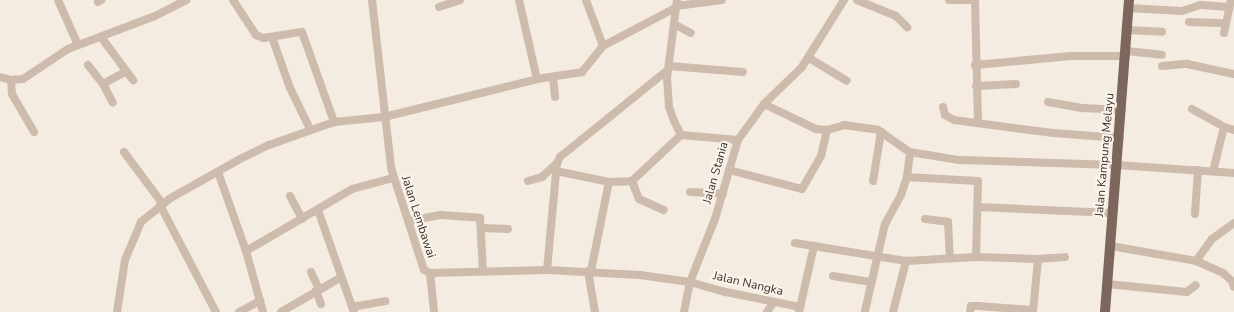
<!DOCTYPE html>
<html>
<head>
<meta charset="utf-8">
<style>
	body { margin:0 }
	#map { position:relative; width:1234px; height:312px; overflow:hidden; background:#f4ebe1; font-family:"Nunito Sans",sans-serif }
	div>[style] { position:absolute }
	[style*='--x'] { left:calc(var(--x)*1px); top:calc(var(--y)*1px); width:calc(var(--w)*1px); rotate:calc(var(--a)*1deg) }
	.minor>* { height:8px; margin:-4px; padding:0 4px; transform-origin:4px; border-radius:4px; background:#cdbbac }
	.major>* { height:10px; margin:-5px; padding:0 5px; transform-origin:5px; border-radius:5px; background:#7d675c }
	span { translate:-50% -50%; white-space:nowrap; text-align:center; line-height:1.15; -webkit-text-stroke:4px #fbf5ee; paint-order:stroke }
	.street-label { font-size:12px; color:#3b302b }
</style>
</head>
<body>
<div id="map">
	<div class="minor">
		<div style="--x:58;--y:0;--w:49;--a:66"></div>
		<div style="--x:233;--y:0;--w:42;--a:56.7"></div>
		<div style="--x:256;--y:35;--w:8;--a:23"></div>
		<div style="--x:263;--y:38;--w:39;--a:-9"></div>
		<div style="--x:302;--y:32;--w:96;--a:70.4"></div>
		<div style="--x:372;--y:0;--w:169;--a:83.5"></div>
		<div style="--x:391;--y:168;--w:107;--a:72.1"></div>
		<div style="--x:424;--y:270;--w:7;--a:27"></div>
		<div style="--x:430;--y:273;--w:117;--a:-1.5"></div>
		<div style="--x:547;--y:270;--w:93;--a:3.1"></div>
		<div style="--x:640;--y:275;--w:50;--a:8"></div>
		<div style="--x:690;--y:282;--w:37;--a:16"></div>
		<div style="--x:726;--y:292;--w:76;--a:11.5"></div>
		<div style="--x:519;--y:0;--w:81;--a:77.2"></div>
		<div style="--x:586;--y:0;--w:49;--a:69.7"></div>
		<div style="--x:677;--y:0;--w:79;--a:97.3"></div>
		<div style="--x:667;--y:78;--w:29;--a:86"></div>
		<div style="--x:669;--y:107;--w:15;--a:70"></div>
		<div style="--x:674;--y:121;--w:16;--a:63"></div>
		<div style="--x:681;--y:135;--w:57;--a:5"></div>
		<div style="--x:857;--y:0;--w:42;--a:22.3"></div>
		<div style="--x:896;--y:16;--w:16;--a:45"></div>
		<div style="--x:949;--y:0;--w:26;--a:0"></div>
		<div style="--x:975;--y:0;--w:123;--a:88.6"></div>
		<div style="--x:98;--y:2;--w:4;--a:-34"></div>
		<div style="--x:676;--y:6;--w:46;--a:-7.4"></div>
		<div style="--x:439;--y:7;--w:22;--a:-18"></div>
		<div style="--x:1128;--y:8;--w:54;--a:3.2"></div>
		<div style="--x:1182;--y:11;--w:20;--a:-18"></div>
		<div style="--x:1201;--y:5;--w:28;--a:4"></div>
		<div style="--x:1189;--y:22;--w:37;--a:2"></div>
		<div style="--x:674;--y:24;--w:19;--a:28"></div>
		<div style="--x:1127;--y:30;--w:35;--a:3"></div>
		<div style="--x:1224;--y:33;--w:34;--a:-78"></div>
		<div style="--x:101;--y:37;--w:54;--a:53.3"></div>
		<div style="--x:272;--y:37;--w:54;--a:70.6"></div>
		<div style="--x:290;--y:88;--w:46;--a:64"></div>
		<div style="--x:1126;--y:51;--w:36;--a:6"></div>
		<div style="--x:809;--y:58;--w:44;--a:31.2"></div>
		<div style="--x:88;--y:65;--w:24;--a:52"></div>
		<div style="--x:103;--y:84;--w:26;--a:-29"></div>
		<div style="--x:975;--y:65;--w:96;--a:-5.4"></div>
		<div style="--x:1071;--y:56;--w:55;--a:0"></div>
		<div style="--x:669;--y:66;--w:74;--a:4.6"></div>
		<div style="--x:1162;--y:66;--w:25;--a:-5"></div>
		<div style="--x:1187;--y:64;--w:48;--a:12"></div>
		<div style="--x:0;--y:77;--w:11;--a:15"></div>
		<div style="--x:11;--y:80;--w:12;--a:-5"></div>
		<div style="--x:23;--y:79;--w:54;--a:-33.7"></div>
		<div style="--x:68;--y:49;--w:93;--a:-20.8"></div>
		<div style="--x:155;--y:16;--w:35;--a:-27"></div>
		<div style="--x:553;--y:77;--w:20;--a:84"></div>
		<div style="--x:11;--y:80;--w:14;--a:86"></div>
		<div style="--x:12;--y:94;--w:44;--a:59.9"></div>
		<div style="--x:103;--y:84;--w:21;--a:62"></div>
		<div style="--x:976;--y:86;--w:40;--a:-2.9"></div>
		<div style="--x:1048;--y:102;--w:36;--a:10"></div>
		<div style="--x:1083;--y:108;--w:39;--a:3"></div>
		<div style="--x:764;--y:104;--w:58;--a:25.7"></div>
		<div style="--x:816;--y:129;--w:11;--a:5"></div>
		<div style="--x:827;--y:130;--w:18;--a:-16"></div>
		<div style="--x:844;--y:125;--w:34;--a:8"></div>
		<div style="--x:878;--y:130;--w:39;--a:35"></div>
		<div style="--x:910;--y:152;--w:50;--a:9.3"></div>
		<div style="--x:959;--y:160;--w:158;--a:1.8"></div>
		<div style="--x:1117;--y:165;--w:117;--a:3.9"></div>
		<div style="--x:943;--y:107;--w:8;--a:76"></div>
		<div style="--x:945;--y:115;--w:10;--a:29"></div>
		<div style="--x:954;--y:120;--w:100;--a:7.5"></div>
		<div style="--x:1053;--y:133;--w:67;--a:4.3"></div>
		<div style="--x:1192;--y:109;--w:37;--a:29"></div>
		<div style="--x:1224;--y:127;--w:45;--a:104"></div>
		<div style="--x:1224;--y:127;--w:10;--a:17"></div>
		<div style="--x:124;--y:152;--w:64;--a:53.3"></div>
		<div style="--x:729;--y:170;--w:75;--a:14.6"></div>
		<div style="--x:802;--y:189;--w:38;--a:-60"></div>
		<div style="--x:821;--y:156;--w:27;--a:-77"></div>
		<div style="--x:556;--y:171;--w:54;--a:11.7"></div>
		<div style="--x:609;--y:182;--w:23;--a:-2"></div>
		<div style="--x:632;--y:181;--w:67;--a:-43.2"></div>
		<div style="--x:218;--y:172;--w:84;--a:70.5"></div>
		<div style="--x:246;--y:251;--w:63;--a:74.4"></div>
		<div style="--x:907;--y:177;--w:71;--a:3.2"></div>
		<div style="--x:978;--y:181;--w:76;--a:91.5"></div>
		<div style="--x:528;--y:181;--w:15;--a:-16"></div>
		<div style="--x:542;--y:177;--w:21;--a:-43"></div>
		<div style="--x:632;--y:181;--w:19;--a:69"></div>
		<div style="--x:639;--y:199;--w:27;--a:24"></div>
		<div style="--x:873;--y:181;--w:50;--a:-80.7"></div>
		<div style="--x:690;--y:192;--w:33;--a:3"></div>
		<div style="--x:290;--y:196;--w:26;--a:62"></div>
		<div style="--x:160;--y:205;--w:121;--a:62.4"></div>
		<div style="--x:979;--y:207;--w:134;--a:2.6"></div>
		<div style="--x:318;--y:210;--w:108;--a:70.6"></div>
		<div style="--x:1195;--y:214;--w:44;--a:-86.1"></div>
		<div style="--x:925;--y:219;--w:23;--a:7"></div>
		<div style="--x:948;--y:222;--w:36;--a:87"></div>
		<div style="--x:409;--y:221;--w:33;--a:-11"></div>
		<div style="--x:441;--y:215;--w:39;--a:4"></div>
		<div style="--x:480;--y:218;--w:53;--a:86.8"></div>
		<div style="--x:482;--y:228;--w:26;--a:2"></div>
		<div style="--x:795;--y:243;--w:112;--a:9.2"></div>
		<div style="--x:906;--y:261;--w:70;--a:-3.3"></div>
		<div style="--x:976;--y:257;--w:62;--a:1.8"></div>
		<div style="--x:1038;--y:259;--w:53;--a:95.4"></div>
		<div style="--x:1111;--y:246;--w:86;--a:10"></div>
		<div style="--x:1196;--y:261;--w:30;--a:24"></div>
		<div style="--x:1223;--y:273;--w:12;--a:42"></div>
		<div style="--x:1232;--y:281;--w:6;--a:72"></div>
		<div style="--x:246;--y:251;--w:123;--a:-30.3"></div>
		<div style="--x:352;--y:189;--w:42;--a:-15"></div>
		<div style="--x:1038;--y:259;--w:27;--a:-4"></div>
		<div style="--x:1196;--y:261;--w:27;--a:-54"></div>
		<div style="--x:1212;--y:239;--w:27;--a:-36"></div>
		<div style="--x:547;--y:270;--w:107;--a:-84.7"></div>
		<div style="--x:557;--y:163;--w:7;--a:-63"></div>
		<div style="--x:560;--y:157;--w:139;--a:-38.9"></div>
		<div style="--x:588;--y:271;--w:42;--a:80.3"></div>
		<div style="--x:591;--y:271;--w:91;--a:-78.6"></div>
		<div style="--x:311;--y:272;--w:19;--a:65"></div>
		<div style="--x:430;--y:273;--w:39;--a:84"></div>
		<div style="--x:833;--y:276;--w:39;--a:9"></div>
		<div style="--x:1107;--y:284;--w:80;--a:5.7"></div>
		<div style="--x:1187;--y:292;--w:11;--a:-38"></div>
		<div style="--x:316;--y:291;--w:14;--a:69"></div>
		<div style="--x:352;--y:307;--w:34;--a:-10"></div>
		<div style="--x:865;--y:311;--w:89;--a:-77.1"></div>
		<div style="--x:885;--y:224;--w:33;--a:-61"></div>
		<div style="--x:901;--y:195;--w:19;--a:-72"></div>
		<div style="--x:907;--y:177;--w:25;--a:-83"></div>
		<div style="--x:117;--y:312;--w:53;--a:-81.3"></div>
		<div style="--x:125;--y:260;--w:41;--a:-67.2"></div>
		<div style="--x:141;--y:222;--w:36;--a:-39"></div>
		<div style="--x:169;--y:199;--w:81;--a:-29.4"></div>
		<div style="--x:240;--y:159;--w:32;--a:-26"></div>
		<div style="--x:269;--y:145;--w:69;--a:-19.5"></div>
		<div style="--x:334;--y:122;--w:50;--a:-5.7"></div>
		<div style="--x:384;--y:117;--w:158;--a:-13.9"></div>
		<div style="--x:537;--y:79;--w:46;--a:-8.8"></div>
		<div style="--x:582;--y:72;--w:33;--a:-51"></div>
		<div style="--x:603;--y:46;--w:81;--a:-27.8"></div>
		<div style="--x:239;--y:312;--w:24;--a:-28"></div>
		<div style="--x:281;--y:312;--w:68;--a:-30"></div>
		<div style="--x:684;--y:312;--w:31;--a:-79"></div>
		<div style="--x:690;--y:282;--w:68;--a:-68.4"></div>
		<div style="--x:715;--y:219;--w:82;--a:-73.8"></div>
		<div style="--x:738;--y:140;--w:44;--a:-54.2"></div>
		<div style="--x:764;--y:104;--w:53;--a:-44.2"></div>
		<div style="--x:802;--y:67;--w:79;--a:-57.9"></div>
		<div style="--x:767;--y:312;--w:11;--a:-56"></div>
		<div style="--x:799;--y:312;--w:68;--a:-77.2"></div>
		<div style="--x:893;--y:312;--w:53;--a:-75.7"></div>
		<div style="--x:970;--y:312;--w:6;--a:-81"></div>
		<div style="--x:971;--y:306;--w:7;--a:0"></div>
		<div style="--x:978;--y:306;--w:55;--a:4.2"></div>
	</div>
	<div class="major">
		<div style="--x:1105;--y:312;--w:313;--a:-85.6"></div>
	</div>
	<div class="street-label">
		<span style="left:1105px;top:155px;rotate:-85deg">Jalan Kampung Melayu</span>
		<span style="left:716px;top:173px;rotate:-74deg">Jalan Stania</span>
		<span style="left:418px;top:217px;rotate:72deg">Jalan Lembawai</span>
		<span style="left:748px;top:284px;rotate:13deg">Jalan Nangka</span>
	</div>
</div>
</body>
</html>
